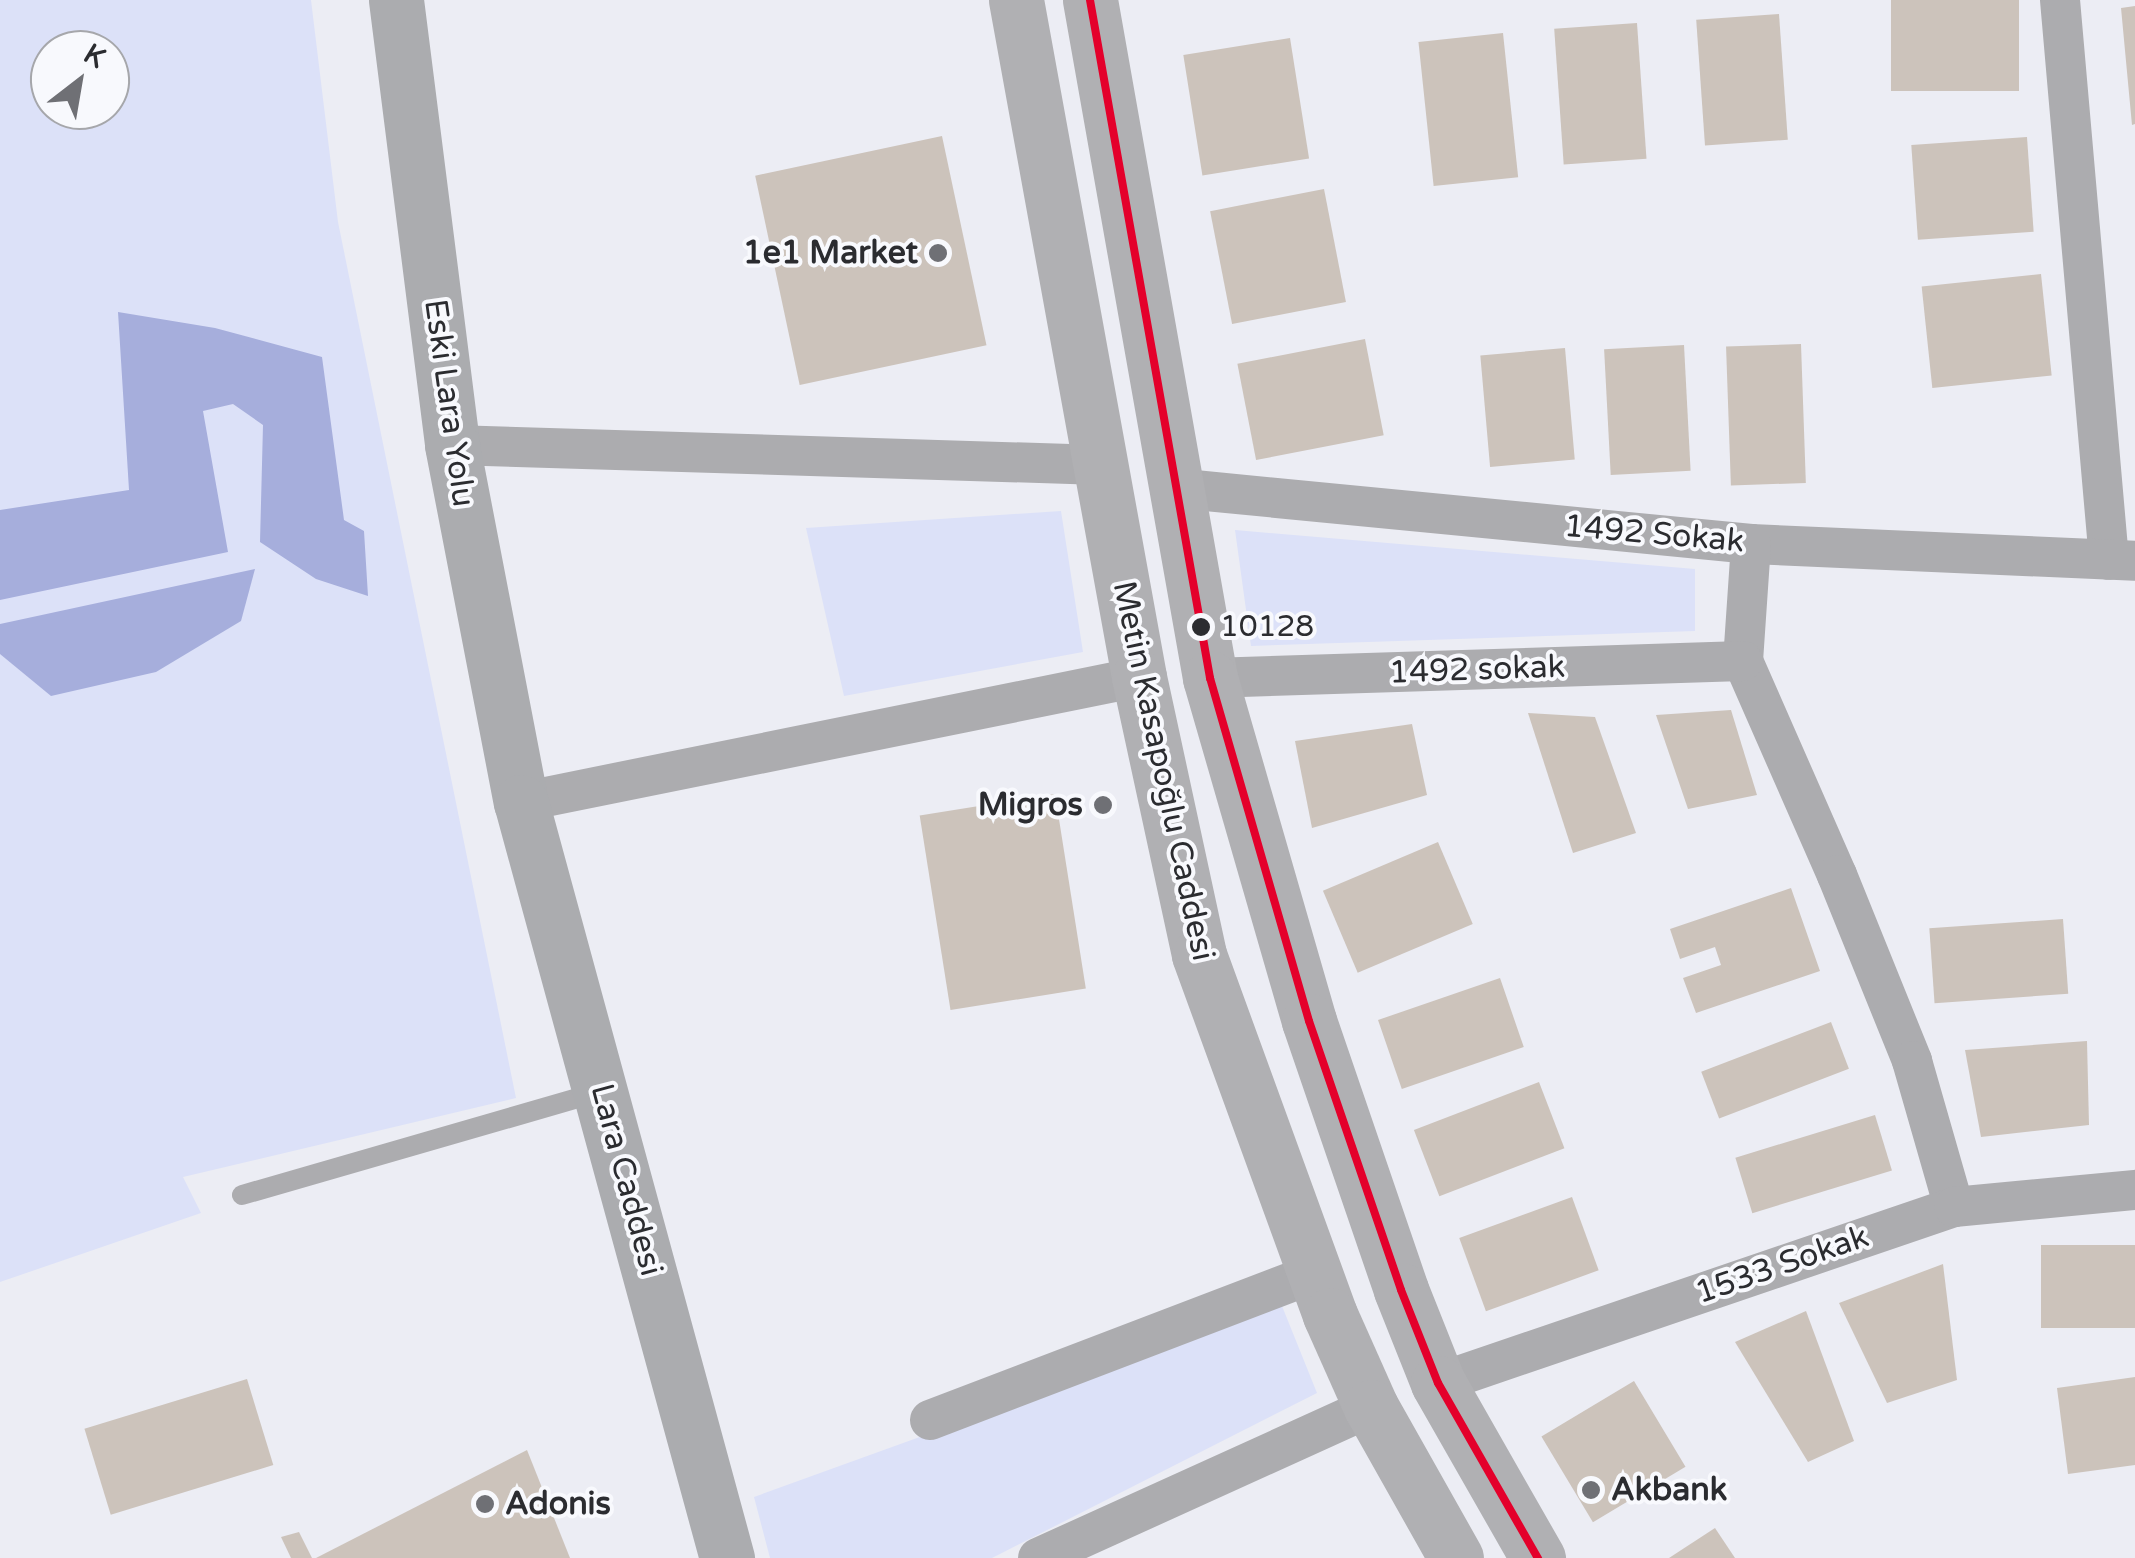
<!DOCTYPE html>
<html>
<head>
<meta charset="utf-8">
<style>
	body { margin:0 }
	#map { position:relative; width:2135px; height:1558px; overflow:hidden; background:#ecedf4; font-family:"Varela Round",sans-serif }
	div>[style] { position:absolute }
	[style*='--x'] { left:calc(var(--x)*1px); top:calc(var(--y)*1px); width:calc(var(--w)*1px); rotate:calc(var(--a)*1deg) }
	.green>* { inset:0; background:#dce1f8 }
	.water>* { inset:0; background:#a6aedc }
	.building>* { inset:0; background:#ccc3bb; transform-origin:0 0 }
	.lane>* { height:20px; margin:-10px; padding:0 10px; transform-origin:10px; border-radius:10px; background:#acacaf }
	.street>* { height:40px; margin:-20px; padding:0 20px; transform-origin:20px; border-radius:20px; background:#acacaf }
	.secondary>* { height:55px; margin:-27.5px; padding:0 27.5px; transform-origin:27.5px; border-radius:27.5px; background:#abacaf }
	.primary>* { height:55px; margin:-27.5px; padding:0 27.5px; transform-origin:27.5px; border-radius:27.5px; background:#b0b0b3 }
	.bus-1>* { height:8px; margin:-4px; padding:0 4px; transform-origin:4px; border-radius:4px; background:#e4002b }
	.dots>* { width:28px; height:28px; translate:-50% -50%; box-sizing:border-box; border:5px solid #f8f9fd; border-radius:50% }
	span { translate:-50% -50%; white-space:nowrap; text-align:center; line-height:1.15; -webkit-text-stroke:8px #f8f9fd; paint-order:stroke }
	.bus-label { font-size:30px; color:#2b2c30 }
	.left { translate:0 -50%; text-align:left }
	.poi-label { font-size:32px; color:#2b2c30; font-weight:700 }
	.right { translate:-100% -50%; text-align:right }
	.street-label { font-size:32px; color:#2b2c30 }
	.north { position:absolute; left:30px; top:30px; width:100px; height:100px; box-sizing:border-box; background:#f8f9fd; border:2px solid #a6a7ab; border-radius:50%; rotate:31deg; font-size:28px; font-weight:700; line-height:40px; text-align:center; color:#2b2c30 }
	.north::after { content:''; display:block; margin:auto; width:35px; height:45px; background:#6f7075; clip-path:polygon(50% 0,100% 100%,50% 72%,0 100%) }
</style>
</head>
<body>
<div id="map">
	<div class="green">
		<div style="clip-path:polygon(evenodd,0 0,311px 0,338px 222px,516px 1098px,183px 1177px,201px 1213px,0 1282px,0 0,50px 50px,110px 50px,110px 110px,50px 110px,50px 50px)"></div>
		<div style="clip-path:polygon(1061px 511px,1083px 652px,844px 696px,806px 528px)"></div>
		<div style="clip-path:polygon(1235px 530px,1695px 569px,1695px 631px,1251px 646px)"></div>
		<div style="clip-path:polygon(1282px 1306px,1317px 1393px,992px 1558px,770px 1558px,754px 1497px)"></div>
	</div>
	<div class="water">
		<div style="clip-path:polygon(118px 312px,215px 328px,322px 357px,344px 520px,364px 531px,368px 596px,316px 579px,260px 542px,263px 425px,233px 404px,203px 411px,228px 552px,0 600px,0 510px,129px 490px)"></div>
		<div style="clip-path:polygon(255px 569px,241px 621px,156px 672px,51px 696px,0 654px,0 624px)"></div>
	</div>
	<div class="building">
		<div style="left:1891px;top:0;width:128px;height:91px"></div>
		<div style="clip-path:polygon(2135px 6px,2135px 124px,2132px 125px,2121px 8px)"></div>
		<div style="left:1779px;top:14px;width:126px;height:83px;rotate:86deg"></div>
		<div style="left:1637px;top:23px;width:136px;height:83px;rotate:86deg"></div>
		<div style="left:1503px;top:33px;width:145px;height:85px;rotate:84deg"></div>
		<div style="left:1290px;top:38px;width:122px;height:108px;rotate:81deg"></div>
		<div style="left:942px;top:136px;width:214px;height:191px;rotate:78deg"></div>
		<div style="left:2027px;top:137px;width:95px;height:116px;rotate:86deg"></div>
		<div style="left:1324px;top:189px;width:115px;height:116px;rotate:79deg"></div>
		<div style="left:2041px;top:274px;width:102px;height:120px;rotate:84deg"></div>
		<div style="left:1365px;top:339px;width:98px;height:130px;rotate:79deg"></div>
		<div style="left:1801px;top:344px;width:139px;height:75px;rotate:88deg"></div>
		<div style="left:1684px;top:345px;width:126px;height:80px;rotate:87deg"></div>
		<div style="left:1565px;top:348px;width:112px;height:85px;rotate:85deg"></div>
		<div style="clip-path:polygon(1731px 710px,1757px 795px,1688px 809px,1656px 715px)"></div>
		<div style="clip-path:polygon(1528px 713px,1595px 717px,1636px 833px,1573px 853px)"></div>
		<div style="clip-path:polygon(1412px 724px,1427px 795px,1312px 828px,1295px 741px)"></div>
		<div style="left:1055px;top:794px;width:197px;height:137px;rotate:81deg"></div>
		<div style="left:1438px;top:842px;width:89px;height:125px;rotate:67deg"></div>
		<div style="clip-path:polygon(1791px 888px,1820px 971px,1696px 1013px,1683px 978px,1721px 965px,1715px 947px,1680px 959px,1670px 929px)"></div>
		<div style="left:2063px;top:919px;width:75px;height:134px;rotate:86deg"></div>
		<div style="left:1500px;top:978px;width:73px;height:129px;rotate:71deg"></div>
		<div style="left:1831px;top:1022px;width:50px;height:139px;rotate:69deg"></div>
		<div style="clip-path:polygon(2087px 1041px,2089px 1125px,1981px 1137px,1965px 1050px)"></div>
		<div style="left:1539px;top:1082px;width:71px;height:134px;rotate:69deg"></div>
		<div style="left:1875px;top:1115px;width:58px;height:146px;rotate:73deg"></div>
		<div style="left:1572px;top:1197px;width:78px;height:120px;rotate:70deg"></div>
		<div style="left:2135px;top:1245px;width:83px;height:94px;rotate:90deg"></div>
		<div style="clip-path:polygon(1943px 1264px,1957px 1380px,1887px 1403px,1839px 1303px)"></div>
		<div style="clip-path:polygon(1806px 1311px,1854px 1441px,1808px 1462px,1735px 1342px)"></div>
		<div style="clip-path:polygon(2135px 1377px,2135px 1465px,2068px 1474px,2057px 1388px)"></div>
		<div style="left:247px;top:1379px;width:90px;height:170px;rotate:73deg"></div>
		<div style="left:1634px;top:1381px;width:100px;height:108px;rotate:59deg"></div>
		<div style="clip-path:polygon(527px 1450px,570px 1558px,316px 1558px)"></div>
		<div style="clip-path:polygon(1715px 1528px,1735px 1558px,1669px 1558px)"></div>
		<div style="clip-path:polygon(299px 1532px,312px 1558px,291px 1558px,281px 1537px)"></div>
	</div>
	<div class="lane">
		<div style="--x:242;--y:1195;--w:368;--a:-16.1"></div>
	</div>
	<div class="street">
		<div style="--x:2060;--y:0;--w:562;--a:85"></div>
		<div style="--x:452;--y:445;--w:650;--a:1.76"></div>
		<div style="--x:1174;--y:488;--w:580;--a:5.54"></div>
		<div style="--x:1751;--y:544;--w:384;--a:2.5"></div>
		<div style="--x:1751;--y:544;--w:117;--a:93.9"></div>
		<div style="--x:1743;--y:661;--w:234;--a:66.3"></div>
		<div style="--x:1837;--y:875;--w:201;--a:68"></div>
		<div style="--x:1912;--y:1061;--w:152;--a:74"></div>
		<div style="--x:1210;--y:678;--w:533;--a:-1.83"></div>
		<div style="--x:521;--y:802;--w:631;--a:-11.43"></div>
		<div style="--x:1438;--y:1383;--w:545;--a:-18.83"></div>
		<div style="--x:1954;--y:1207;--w:182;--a:-5.4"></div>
		<div style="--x:930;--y:1420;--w:411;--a:-20.9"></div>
		<div style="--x:1038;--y:1558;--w:366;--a:-24.4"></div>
	</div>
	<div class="secondary">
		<div style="--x:396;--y:0;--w:449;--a:82.8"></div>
		<div style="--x:452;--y:445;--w:364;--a:79.1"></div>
		<div style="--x:521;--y:802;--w:784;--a:74.76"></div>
	</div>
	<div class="primary">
		<div style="--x:1016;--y:0;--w:688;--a:79.7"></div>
		<div style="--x:1139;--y:677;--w:284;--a:77.8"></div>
		<div style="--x:1199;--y:955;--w:383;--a:70"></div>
		<div style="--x:1330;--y:1315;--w:101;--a:66"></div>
		<div style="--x:1371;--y:1407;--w:173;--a:60.6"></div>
		<div style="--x:1090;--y:0;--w:689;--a:79.96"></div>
		<div style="--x:1210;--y:678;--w:357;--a:73.9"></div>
		<div style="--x:1309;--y:1021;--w:284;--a:71.1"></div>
		<div style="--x:1401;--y:1290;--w:100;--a:68.3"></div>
		<div style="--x:1438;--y:1383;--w:202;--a:60.3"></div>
	</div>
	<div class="bus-1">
		<div style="--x:1090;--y:0;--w:689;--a:79.96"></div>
		<div style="--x:1210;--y:678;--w:357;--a:73.9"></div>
		<div style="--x:1309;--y:1021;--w:284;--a:71.1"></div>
		<div style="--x:1401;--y:1290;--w:100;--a:68.3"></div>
		<div style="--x:1438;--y:1383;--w:202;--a:60.3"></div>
	</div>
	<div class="dots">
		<div style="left:938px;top:253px;background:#6f7075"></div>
		<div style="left:1201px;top:627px;background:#2b2c30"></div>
		<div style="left:1103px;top:805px;background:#6f7075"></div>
		<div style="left:1591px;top:1490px;background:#6f7075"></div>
		<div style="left:485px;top:1504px;background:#6f7075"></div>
	</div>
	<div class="bus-label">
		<span class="left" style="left:1220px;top:627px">10128</span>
	</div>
	<div class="poi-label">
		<span class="right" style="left:918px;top:253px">1e1 Market</span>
		<span class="right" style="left:1083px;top:805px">Migros</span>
		<span class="left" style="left:1611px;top:1490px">Akbank</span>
		<span class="left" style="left:505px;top:1504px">Adonis</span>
	</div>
	<div class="street-label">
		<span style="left:449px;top:403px;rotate:82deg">Eski Lara Yolu</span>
		<span style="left:1654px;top:534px;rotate:5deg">1492 Sokak</span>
		<span style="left:1477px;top:670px;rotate:-2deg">1492 sokak</span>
		<span style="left:1163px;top:771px;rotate:78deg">Metin Kasapoğlu Caddesi</span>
		<span style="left:626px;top:1180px;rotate:75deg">Lara Caddesi</span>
		<span style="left:1782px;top:1265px;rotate:-19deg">1533 Sokak</span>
	</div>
	<div class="north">K</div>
</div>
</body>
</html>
